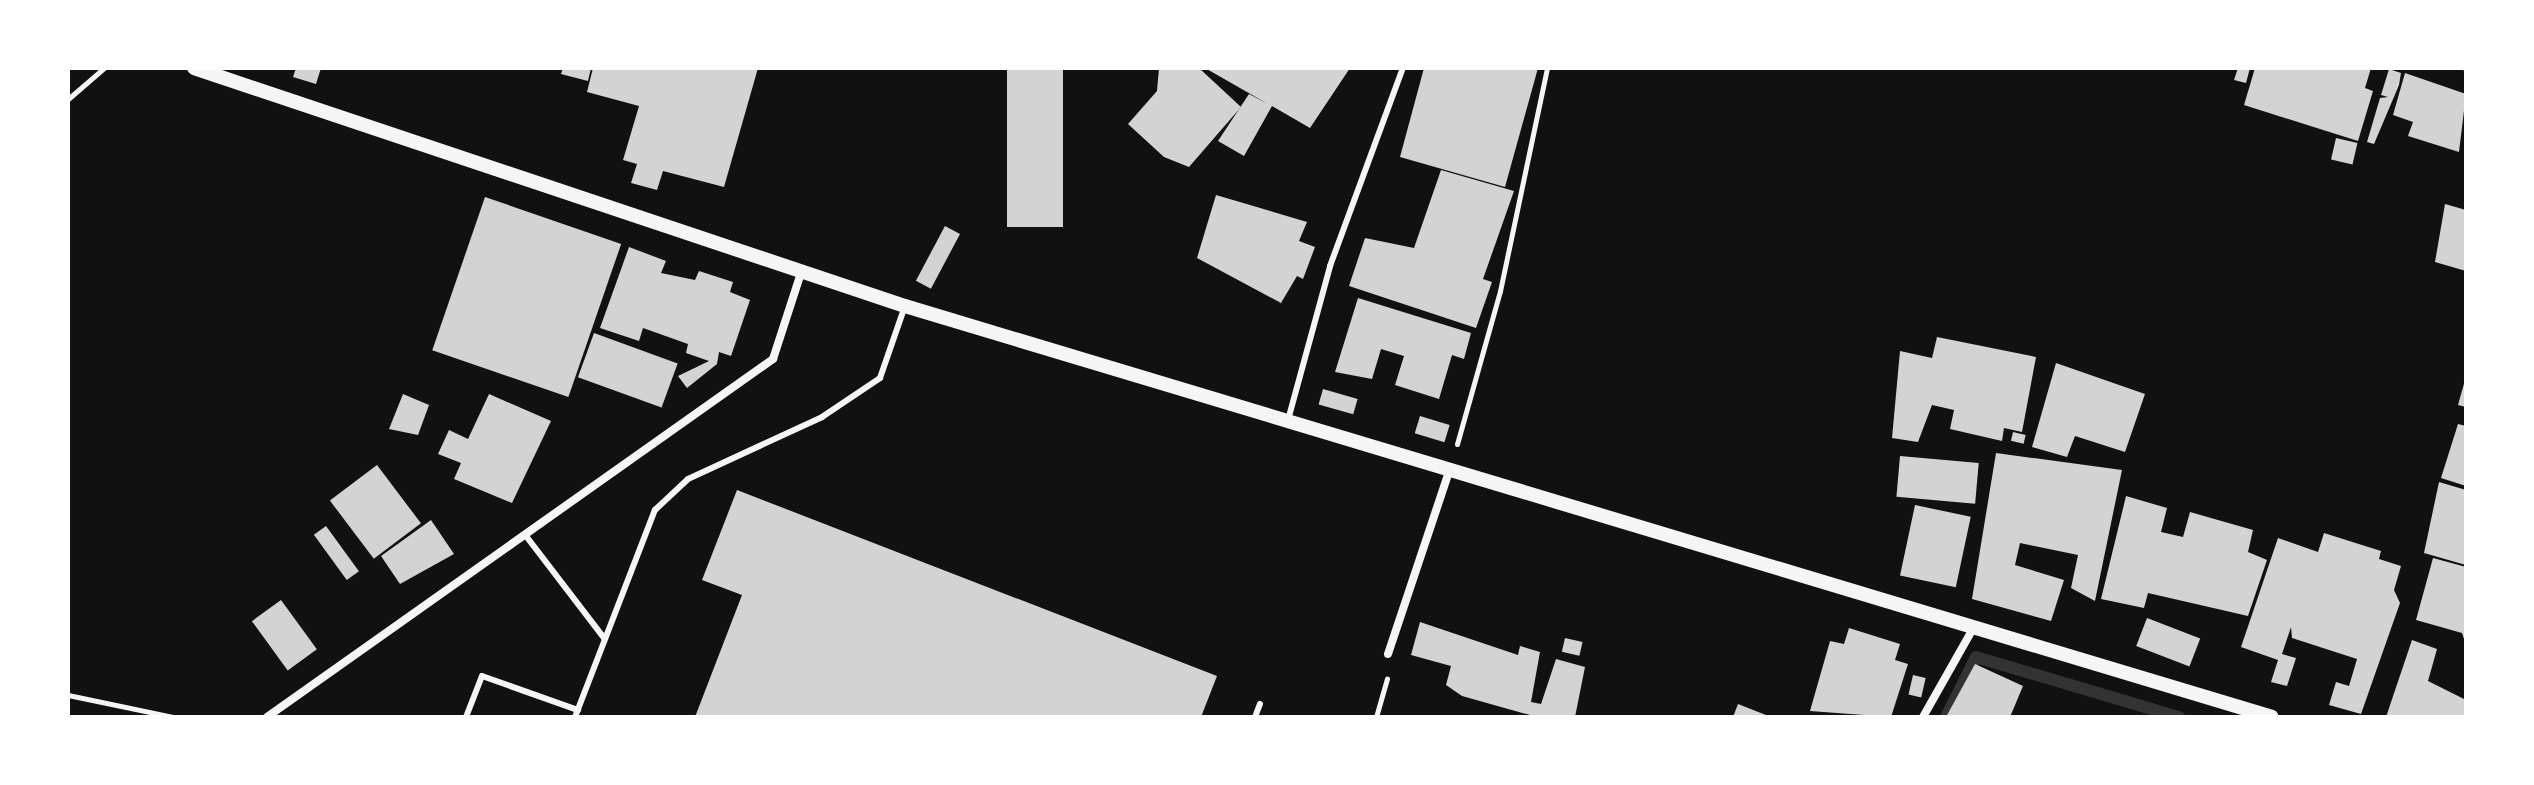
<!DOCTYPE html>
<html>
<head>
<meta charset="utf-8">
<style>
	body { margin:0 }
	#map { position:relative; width:2534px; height:785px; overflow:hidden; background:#111; font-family:"Fira Sans",sans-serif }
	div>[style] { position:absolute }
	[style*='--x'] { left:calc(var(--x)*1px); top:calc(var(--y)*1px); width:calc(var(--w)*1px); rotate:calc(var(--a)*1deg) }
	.stream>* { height:12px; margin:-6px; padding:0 6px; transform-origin:6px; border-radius:6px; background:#333 }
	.building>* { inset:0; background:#d3d3d3; transform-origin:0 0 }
	.path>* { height:5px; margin:-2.5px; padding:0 2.5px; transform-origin:2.5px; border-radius:2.5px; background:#f5f5f5 }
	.service>* { height:6px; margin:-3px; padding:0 3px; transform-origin:3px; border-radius:3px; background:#f5f5f5 }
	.minor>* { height:8px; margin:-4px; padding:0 4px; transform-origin:4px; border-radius:4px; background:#f5f5f5 }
	.tertiary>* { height:14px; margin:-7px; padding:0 7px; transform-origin:7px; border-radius:7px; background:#f5f5f5 }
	span { translate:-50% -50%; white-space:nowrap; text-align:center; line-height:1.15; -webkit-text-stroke:6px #fff; paint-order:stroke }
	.frame { position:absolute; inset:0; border:70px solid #fff; pointer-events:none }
</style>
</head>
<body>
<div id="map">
	<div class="stream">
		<div style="--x:1946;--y:717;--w:67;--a:-63.4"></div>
		<div style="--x:1976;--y:657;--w:212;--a:16.5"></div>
	</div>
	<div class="building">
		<div style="clip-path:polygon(296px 68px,321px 68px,316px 84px,293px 77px)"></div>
		<div style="clip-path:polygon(563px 68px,591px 68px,588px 81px,561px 74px)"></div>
		<div style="clip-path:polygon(593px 68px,758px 68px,724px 187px,663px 171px,657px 190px,631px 183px,637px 164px,623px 160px,639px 106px,587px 92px)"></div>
		<div style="left:1007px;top:68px;width:56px;height:159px"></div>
		<div style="clip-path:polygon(1159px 68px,1199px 68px,1241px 107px,1189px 167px,1164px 157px,1128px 124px,1157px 91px)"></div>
		<div style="clip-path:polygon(1205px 68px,1350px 68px,1310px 128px,1272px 106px,1244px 156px,1218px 141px,1249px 94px,1268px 104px)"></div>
		<div style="clip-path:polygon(1424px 68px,1538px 68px,1505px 187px,1400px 157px)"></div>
		<div style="clip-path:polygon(2238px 68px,2250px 68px,2246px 83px,2234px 80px)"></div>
		<div style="clip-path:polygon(2255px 68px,2371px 68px,2365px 88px,2373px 91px,2358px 141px,2244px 105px)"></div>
		<div style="clip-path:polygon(2389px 69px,2401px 73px,2399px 85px,2374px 144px,2367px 142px,2380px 98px,2388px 97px,2381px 95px)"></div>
		<div style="clip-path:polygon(2405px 73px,2466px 94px,2459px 152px,2408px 136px,2413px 122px,2393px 115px)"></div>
		<div style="left:2336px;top:138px;width:22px;height:22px;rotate:13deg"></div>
		<div style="clip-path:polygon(1441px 170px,1514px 191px,1483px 279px,1492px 282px,1476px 328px,1349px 286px,1365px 238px,1414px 248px)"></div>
		<div style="clip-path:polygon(1216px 195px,1307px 222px,1299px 241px,1315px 247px,1303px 279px,1297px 276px,1281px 303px,1197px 258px)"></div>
		<div style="left:485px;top:197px;width:144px;height:162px;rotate:19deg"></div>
		<div style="clip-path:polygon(2445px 204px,2466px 210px,2466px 271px,2435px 262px)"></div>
		<div style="left:945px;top:226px;width:17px;height:62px;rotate:28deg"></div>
		<div style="clip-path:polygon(629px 247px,666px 261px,661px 273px,695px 280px,699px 271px,733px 282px,730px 292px,750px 300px,731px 356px,719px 352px,717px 364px,687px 388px,678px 376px,709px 361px,686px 353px,688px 344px,643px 328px,639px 341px,600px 328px)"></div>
		<div style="clip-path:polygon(1358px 298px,1471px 333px,1464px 359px,1452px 355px,1439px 399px,1395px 385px,1404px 356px,1381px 349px,1372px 379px,1335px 372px)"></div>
		<div style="left:594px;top:333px;width:89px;height:47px;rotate:20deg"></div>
		<div style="clip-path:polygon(1937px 337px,2036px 357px,2022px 432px,2004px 428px,2002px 441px,1950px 429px,1954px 410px,1932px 405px,1918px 442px,1892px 438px,1900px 351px,1932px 358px)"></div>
		<div style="clip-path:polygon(2056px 363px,2145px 394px,2125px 452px,2075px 436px,2067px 457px,2032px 447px)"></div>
		<div style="clip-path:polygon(2465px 380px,2466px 381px,2466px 407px,2458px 405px)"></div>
		<div style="left:1323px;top:389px;width:36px;height:16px;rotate:16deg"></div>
		<div style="clip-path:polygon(403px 394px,429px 405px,418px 435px,389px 429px)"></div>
		<div style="clip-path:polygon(489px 394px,551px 421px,512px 503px,454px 479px,461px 463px,438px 454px,449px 430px,468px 439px)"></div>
		<div style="left:1420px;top:416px;width:31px;height:18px;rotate:17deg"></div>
		<div style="clip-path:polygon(2458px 424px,2466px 426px,2466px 486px,2441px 478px)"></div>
		<div style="left:2013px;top:432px;width:13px;height:9px;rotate:13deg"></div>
		<div style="clip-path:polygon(1996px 453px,2122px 470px,2095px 601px,2071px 588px,2078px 555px,2020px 543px,2015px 565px,2064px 580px,2051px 621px,1972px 599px)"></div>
		<div style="left:1900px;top:456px;width:79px;height:41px;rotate:5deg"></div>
		<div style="left:377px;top:465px;width:73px;height:59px;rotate:53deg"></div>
		<div style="clip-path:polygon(2439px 482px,2466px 490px,2466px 565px,2424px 553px)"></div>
		<div style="clip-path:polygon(737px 490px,1217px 676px,1201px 717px,695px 717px,742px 595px,702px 580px)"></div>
		<div style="clip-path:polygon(2126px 496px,2167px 508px,2161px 532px,2183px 537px,2190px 512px,2253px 530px,2248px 552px,2267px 560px,2248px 616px,2148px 593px,2144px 608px,2101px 599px)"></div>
		<div style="left:1915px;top:505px;width:57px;height:72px;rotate:12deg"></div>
		<div style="clip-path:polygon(431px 520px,454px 554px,400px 584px,381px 556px)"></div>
		<div style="left:326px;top:526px;width:56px;height:15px;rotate:54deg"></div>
		<div style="clip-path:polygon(2324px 533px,2381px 551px,2379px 559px,2401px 566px,2394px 590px,2400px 603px,2361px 714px,2329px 705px,2336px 682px,2349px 686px,2357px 659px,2292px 638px,2291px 627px,2282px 654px,2296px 658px,2287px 686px,2271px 682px,2278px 660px,2241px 647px,2278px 538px,2318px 552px)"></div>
		<div style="clip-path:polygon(2433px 558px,2466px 567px,2466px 645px,2462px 633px,2416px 620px)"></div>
		<div style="left:281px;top:600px;width:61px;height:36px;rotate:54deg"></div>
		<div style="left:2147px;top:618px;width:57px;height:30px;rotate:21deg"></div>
		<div style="clip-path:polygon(1420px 622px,1518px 655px,1520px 646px,1540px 652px,1531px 702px,1541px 704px,1556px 659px,1585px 667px,1575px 717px,1537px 717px,1462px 696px,1446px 685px,1451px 666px,1411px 655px)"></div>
		<div style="clip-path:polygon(1849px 628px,1900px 644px,1895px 660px,1908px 664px,1891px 717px,1810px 711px,1830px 641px,1844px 644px)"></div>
		<div style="left:1565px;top:638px;width:18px;height:14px;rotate:13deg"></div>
		<div style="clip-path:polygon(2412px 640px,2437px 649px,2428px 681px,2466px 700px,2464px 717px,2386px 717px)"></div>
		<div style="clip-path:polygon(1975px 664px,2023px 686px,2010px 717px,1946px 717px)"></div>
		<div style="left:1913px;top:675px;width:13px;height:20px;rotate:13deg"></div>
		<div style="clip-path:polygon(1738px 704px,1771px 717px,1733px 717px)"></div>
	</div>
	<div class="path">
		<div style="--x:2465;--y:68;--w:1;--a:0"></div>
		<div style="--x:68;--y:99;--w:48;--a:-40.7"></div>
		<div style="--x:1457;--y:444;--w:159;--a:-74.3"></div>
		<div style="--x:1500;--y:291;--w:228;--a:-78.1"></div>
		<div style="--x:68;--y:695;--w:107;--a:11.8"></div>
		<div style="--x:1376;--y:717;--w:40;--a:-74"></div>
	</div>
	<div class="service">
		<div style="--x:1288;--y:420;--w:160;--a:-74.7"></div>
		<div style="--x:1330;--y:266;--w:211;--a:-69.8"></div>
		<div style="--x:526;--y:536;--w:128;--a:52.6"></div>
		<div style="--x:466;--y:717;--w:44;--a:-68.7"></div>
		<div style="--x:482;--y:676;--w:102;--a:19.5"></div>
		<div style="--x:575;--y:717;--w:222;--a:-68.9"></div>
		<div style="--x:655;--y:510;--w:45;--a:-43.2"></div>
		<div style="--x:688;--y:479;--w:148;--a:-24.8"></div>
		<div style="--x:822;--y:417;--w:70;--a:-33.9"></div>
		<div style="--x:880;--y:378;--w:76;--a:-70.9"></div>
		<div style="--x:1255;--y:717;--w:14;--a:-69"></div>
	</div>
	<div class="minor">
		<div style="--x:1388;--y:654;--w:195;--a:-71.5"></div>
		<div style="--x:267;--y:717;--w:620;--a:-35.28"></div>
		<div style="--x:773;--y:359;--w:90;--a:-72"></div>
		<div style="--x:1923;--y:717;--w:103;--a:-60.5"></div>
	</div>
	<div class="tertiary">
		<div style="--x:194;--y:68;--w:750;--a:18.51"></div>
		<div style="--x:905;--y:306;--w:1427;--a:16.73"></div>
	</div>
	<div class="frame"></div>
</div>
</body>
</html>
